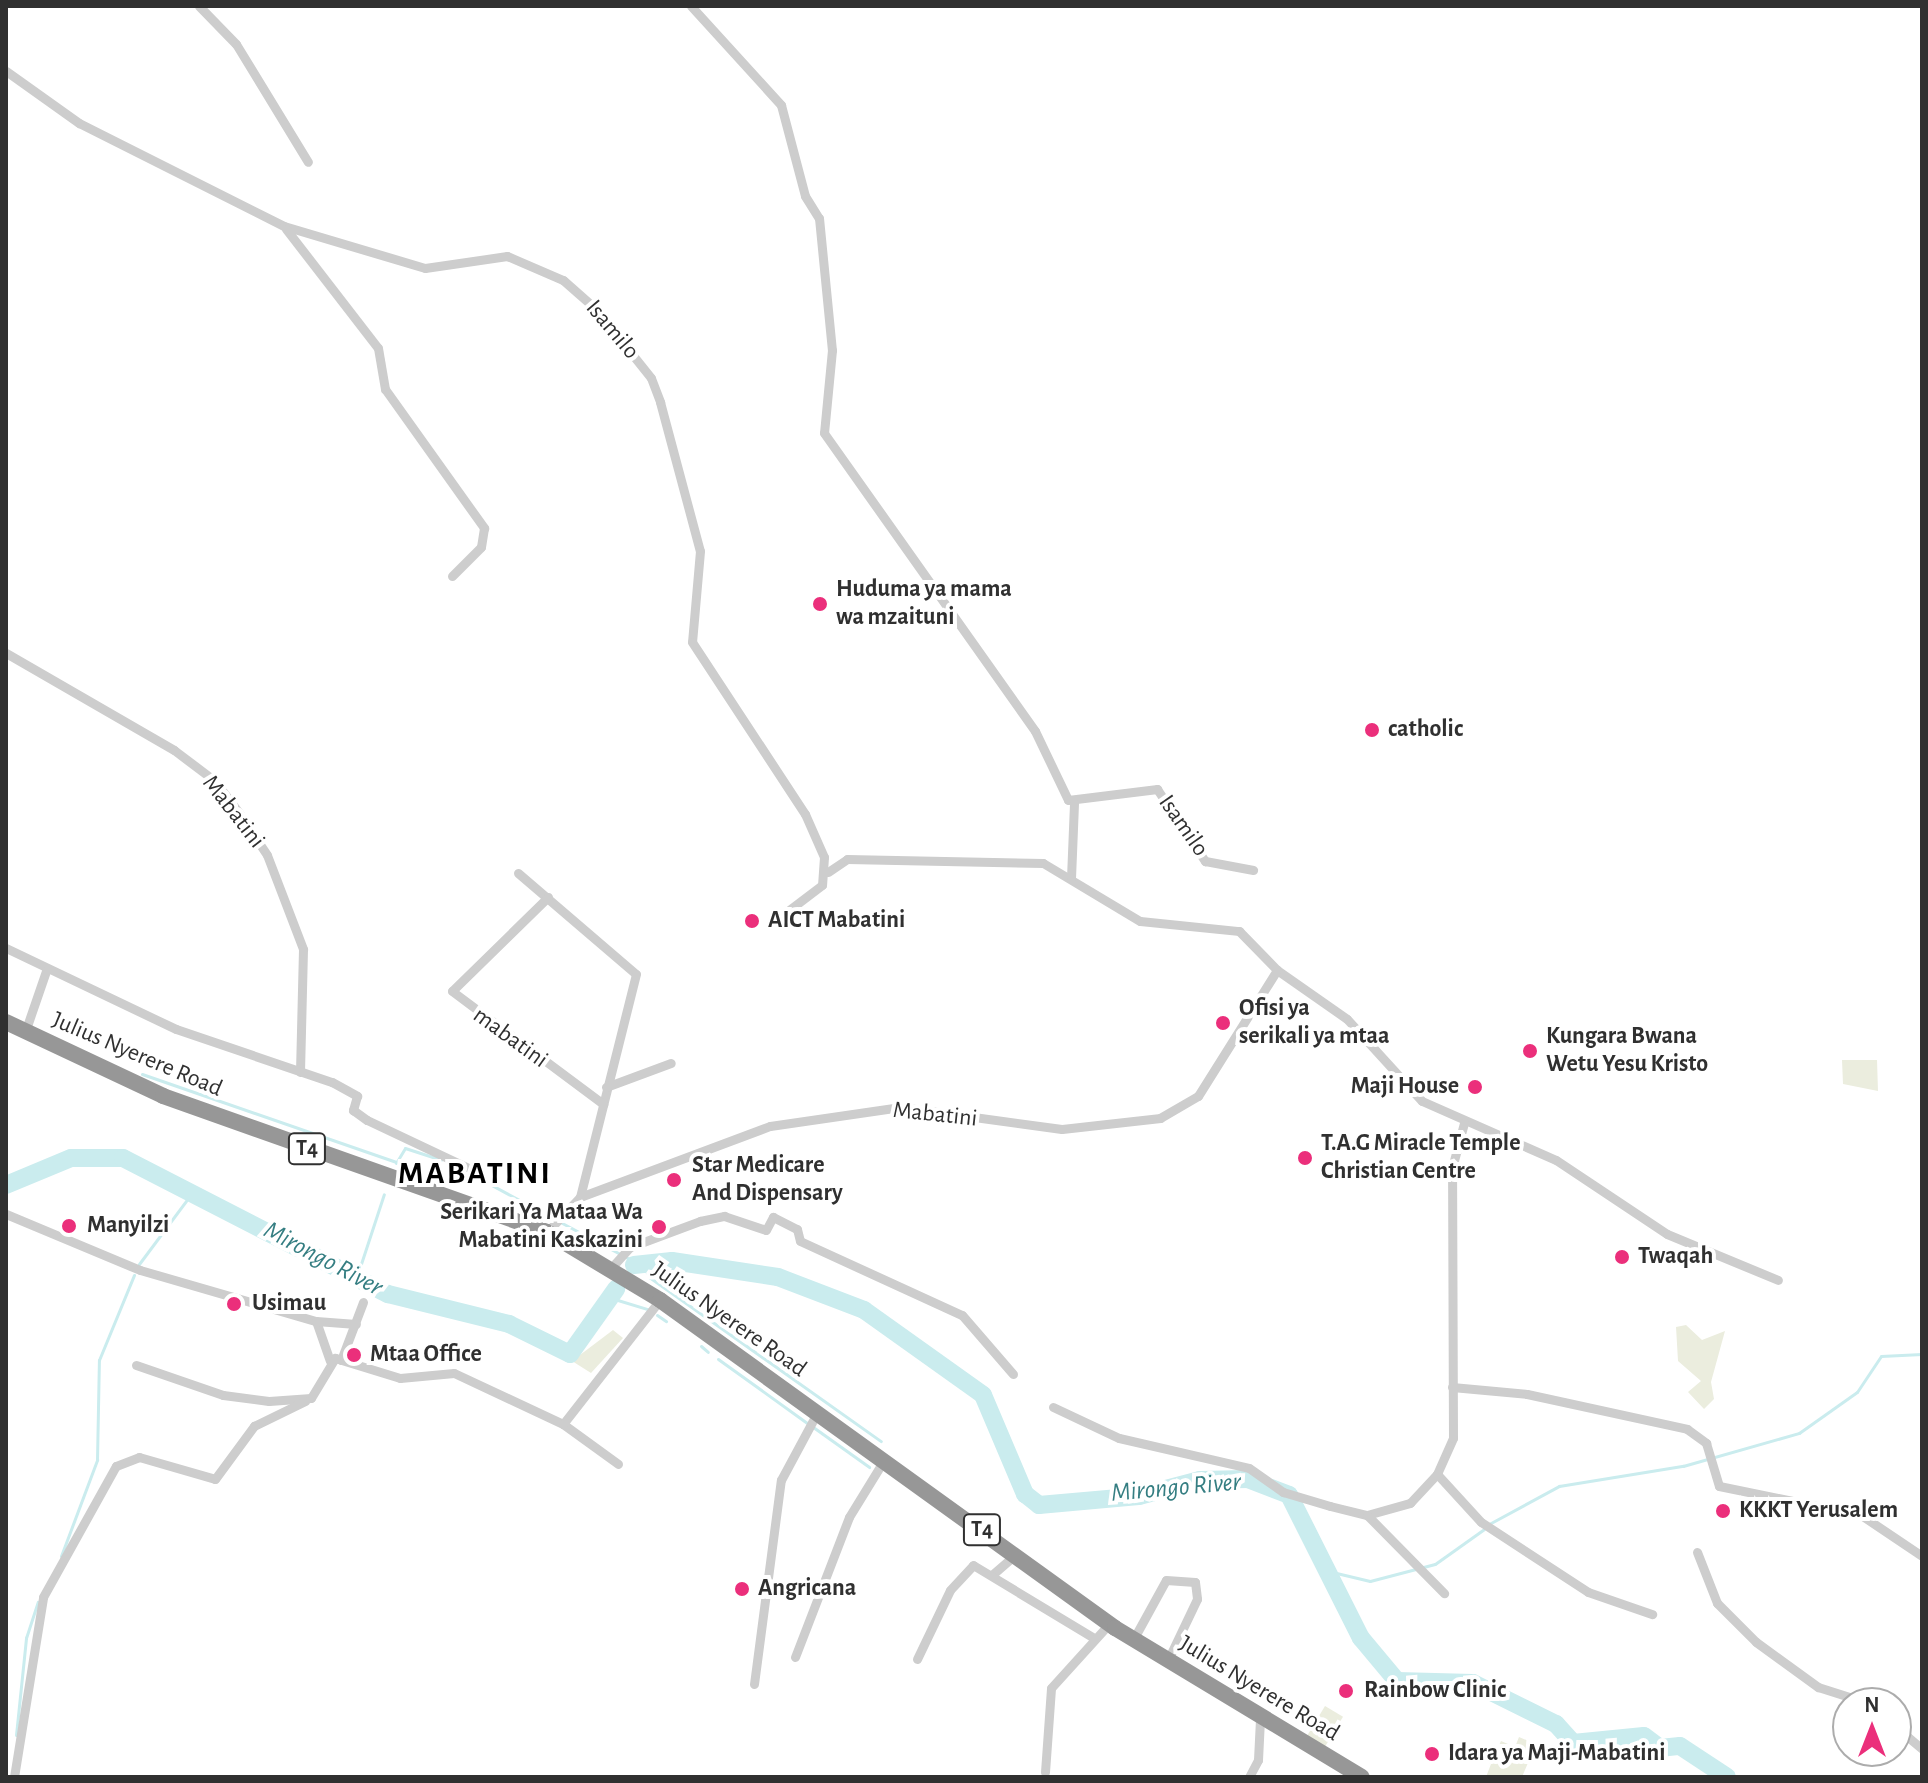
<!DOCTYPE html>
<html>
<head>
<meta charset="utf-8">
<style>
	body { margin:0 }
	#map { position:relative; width:1928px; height:1783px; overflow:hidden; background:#fff; font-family:"Alegreya Sans",sans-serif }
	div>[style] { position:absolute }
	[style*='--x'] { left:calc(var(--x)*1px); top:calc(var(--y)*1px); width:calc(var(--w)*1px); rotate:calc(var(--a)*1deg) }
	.green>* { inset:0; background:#ebedde; transform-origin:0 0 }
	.stream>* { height:3px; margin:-1.5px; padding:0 1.5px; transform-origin:1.5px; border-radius:1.5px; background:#caecee }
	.river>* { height:18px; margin:-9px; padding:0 9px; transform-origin:9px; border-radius:9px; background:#caecee }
	.street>* { height:9px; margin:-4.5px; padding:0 4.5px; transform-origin:4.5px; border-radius:4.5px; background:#cdcdcd }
	.highway>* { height:16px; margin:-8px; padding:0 8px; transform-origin:8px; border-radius:8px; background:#979797 }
	.dots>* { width:22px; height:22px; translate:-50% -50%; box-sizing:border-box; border:4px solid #fff; border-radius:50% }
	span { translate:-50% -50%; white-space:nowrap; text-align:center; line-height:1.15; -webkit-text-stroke:8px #fff; paint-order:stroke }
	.shield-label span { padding:2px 6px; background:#fff; border:2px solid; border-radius:6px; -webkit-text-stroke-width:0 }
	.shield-label { font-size:22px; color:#303030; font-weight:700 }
	.street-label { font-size:24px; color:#303030 }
	.poi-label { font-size:24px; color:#303030; font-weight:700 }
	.left { translate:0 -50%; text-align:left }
	.right { translate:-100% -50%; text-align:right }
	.water-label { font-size:26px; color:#357e82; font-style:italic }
	.district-label { font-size:32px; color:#000; font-weight:700; letter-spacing:2px }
	.frame { position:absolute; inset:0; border:8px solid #303030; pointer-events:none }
	.north { position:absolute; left:1832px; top:1687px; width:80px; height:80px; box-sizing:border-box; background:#fff; border:2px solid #acacac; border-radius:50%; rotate:0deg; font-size:22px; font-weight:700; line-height:32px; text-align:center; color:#303030 }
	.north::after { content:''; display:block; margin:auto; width:28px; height:36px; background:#eb2f7b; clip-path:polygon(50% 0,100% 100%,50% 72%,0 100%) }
</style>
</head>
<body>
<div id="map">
	<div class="green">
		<div style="clip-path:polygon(1842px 1060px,1877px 1060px,1878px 1091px,1843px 1084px)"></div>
		<div style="clip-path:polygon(1686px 1325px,1702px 1340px,1725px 1331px,1711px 1382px,1714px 1399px,1704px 1409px,1688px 1392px,1701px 1381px,1678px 1361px,1676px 1327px)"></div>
		<div style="clip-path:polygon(613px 1330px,623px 1338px,591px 1373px,572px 1361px)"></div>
		<div style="left:1325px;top:1706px;width:21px;height:35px;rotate:31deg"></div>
		<div style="clip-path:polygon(1519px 1737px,1536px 1744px,1522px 1777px,1486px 1777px,1491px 1764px,1482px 1760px,1485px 1752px,1494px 1756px,1501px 1741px,1515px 1747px)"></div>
	</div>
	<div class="stream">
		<div style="--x:142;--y:1074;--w:269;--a:19.1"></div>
		<div style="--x:396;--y:1163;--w:17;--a:-59"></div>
		<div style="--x:405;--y:1148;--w:38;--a:18"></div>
		<div style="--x:462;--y:1169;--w:99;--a:28.4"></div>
		<div style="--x:562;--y:1223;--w:85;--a:28.1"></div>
		<div style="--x:642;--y:1263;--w:16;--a:63"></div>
		<div style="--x:649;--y:1277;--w:284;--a:35.3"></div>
		<div style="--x:139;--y:1264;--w:84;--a:-53.3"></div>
		<div style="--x:357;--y:1276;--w:86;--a:-71.8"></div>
		<div style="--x:611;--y:1298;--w:39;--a:17"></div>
		<div style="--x:657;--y:1315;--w:11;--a:34"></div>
		<div style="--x:701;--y:1346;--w:9;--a:41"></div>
		<div style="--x:718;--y:1359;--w:110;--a:35.7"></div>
		<div style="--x:813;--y:1427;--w:69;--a:35.5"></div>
		<div style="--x:1489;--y:1524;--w:80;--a:-28.5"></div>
		<div style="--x:1559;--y:1486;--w:126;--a:-9.2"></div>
		<div style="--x:1683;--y:1466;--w:121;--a:-15.9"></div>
		<div style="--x:1799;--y:1433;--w:71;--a:-35.3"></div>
		<div style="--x:1857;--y:1392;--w:43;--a:-56.3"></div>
		<div style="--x:1881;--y:1356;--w:41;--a:-2.8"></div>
		<div style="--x:61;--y:1556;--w:103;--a:-69.4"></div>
		<div style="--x:97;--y:1460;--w:100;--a:-88.9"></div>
		<div style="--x:99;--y:1360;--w:92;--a:-67.6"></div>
		<div style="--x:1328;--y:1571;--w:43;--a:13.4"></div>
		<div style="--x:1370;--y:1581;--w:67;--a:-14.7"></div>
		<div style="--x:1435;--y:1564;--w:60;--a:-35.5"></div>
		<div style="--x:16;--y:1735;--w:98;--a:-84.1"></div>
		<div style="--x:26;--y:1638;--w:38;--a:-72"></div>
	</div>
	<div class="river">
		<div style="--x:6;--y:1185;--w:70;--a:-22.6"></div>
		<div style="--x:71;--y:1158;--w:52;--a:0"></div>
		<div style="--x:123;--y:1158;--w:298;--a:27.2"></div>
		<div style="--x:388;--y:1294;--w:125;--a:13.9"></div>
		<div style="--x:509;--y:1324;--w:68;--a:26.2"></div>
		<div style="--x:570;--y:1354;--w:80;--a:-54.7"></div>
		<div style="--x:634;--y:1265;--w:38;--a:-6"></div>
		<div style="--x:672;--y:1261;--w:107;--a:8.6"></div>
		<div style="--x:778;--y:1277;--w:92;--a:21"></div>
		<div style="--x:864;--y:1310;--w:146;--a:35.5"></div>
		<div style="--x:983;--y:1395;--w:108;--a:67"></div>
		<div style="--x:1025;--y:1494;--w:18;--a:38"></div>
		<div style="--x:1039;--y:1505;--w:100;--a:-5.1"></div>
		<div style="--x:1139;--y:1496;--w:63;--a:-14.7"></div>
		<div style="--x:1200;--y:1480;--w:48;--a:-1.2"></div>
		<div style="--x:1248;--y:1479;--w:44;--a:21.3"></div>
		<div style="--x:1289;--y:1495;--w:160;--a:63.3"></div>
		<div style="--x:1361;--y:1638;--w:56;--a:50.1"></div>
		<div style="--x:1397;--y:1681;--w:76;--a:1.5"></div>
		<div style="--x:1473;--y:1683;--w:93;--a:26.3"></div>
		<div style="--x:1556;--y:1724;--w:25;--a:48"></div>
		<div style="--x:1573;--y:1743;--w:71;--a:-5.6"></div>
		<div style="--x:1644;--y:1736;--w:20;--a:37"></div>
		<div style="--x:1660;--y:1748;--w:20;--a:-6"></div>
		<div style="--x:1680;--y:1746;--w:56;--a:33.4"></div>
	</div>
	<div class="street">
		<div style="--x:199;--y:6;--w:53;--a:45.8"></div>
		<div style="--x:236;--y:44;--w:138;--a:58.6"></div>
		<div style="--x:691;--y:6;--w:134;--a:47.7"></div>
		<div style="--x:781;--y:105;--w:94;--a:75.2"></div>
		<div style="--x:805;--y:196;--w:26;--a:58"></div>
		<div style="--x:819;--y:218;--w:133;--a:84.4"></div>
		<div style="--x:832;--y:350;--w:83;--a:95.5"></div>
		<div style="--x:824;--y:433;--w:365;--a:54.7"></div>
		<div style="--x:1035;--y:731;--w:76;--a:64.4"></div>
		<div style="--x:1068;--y:800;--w:90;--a:-7"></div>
		<div style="--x:1157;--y:789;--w:87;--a:56.3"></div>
		<div style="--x:1205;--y:861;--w:49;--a:10.6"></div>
		<div style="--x:6;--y:71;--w:90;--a:35.5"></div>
		<div style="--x:79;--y:123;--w:229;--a:26.7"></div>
		<div style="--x:284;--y:226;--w:147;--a:16.6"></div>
		<div style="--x:425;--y:268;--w:83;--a:-8.3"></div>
		<div style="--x:507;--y:256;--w:61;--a:23.2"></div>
		<div style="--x:563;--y:280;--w:44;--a:41.3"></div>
		<div style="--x:596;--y:309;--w:88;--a:51.4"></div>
		<div style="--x:651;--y:378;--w:26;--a:69"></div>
		<div style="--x:660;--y:402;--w:154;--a:75"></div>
		<div style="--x:700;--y:551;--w:91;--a:95"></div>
		<div style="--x:692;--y:642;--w:206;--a:56.7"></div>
		<div style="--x:805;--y:814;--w:47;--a:66.2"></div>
		<div style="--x:824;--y:857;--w:28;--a:94"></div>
		<div style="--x:822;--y:885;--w:63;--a:142.8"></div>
		<div style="--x:286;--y:229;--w:150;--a:52.3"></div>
		<div style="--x:378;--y:348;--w:42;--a:80.3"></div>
		<div style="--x:385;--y:389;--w:171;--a:54.5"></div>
		<div style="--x:484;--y:528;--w:19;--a:99"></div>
		<div style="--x:481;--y:547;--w:41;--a:135"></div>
		<div style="--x:6;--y:653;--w:194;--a:30"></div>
		<div style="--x:174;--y:750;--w:51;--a:37.1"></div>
		<div style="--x:215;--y:781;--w:40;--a:53"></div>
		<div style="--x:239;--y:813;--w:50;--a:56.3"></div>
		<div style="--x:267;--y:855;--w:101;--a:69"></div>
		<div style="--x:303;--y:949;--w:123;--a:91.4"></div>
		<div style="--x:828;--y:872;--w:23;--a:-34"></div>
		<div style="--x:847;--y:859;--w:196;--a:1.2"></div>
		<div style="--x:1043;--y:863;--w:113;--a:30.9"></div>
		<div style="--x:1140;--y:921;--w:100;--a:5.8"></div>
		<div style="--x:1239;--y:931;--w:54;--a:45.7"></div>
		<div style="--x:1277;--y:970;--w:85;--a:35"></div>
		<div style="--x:1347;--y:1019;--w:111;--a:47.6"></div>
		<div style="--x:1422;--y:1101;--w:146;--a:23.8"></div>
		<div style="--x:1556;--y:1160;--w:133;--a:33.7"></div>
		<div style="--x:1667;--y:1234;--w:120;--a:22.5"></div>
		<div style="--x:518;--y:873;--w:155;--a:40.6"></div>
		<div style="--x:636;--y:974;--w:230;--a:104.1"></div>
		<div style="--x:1071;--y:878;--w:75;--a:-87.7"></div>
		<div style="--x:548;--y:897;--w:134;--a:135.6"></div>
		<div style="--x:452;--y:991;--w:189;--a:36.8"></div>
		<div style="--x:6;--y:948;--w:188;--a:25.5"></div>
		<div style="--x:176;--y:1029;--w:165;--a:18.8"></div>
		<div style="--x:332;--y:1082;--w:29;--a:29"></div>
		<div style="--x:357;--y:1096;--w:15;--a:106"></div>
		<div style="--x:353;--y:1110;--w:17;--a:36"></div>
		<div style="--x:367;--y:1120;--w:117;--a:25.3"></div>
		<div style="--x:25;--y:1032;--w:65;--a:-71"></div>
		<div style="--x:606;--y:1087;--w:69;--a:-20.3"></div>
		<div style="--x:6;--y:1214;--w:145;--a:22.7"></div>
		<div style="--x:140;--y:1270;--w:183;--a:16.2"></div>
		<div style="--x:316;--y:1321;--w:42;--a:70.7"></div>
		<div style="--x:547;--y:1232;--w:48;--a:-46.7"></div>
		<div style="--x:580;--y:1197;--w:203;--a:-20.5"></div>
		<div style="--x:770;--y:1126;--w:132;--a:-8.3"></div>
		<div style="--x:901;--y:1107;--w:162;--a:7.8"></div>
		<div style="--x:1062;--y:1129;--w:99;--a:-6.4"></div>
		<div style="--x:1160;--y:1118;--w:44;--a:-30.1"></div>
		<div style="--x:1198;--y:1096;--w:149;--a:-57.9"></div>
		<div style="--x:611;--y:1268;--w:28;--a:-48"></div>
		<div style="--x:630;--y:1247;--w:75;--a:-20.4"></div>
		<div style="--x:700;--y:1221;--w:25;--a:-12"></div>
		<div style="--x:724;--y:1216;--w:44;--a:18.4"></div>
		<div style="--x:766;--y:1230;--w:15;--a:-62"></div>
		<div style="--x:773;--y:1217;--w:27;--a:27"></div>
		<div style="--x:797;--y:1229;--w:12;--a:76"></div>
		<div style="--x:800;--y:1241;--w:178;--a:24.6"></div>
		<div style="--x:962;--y:1315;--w:78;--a:49.2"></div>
		<div style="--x:316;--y:1321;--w:40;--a:4.3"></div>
		<div style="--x:341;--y:1360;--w:62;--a:-69.2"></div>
		<div style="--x:136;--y:1365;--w:92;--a:19"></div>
		<div style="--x:223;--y:1395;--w:46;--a:7.4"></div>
		<div style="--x:269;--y:1401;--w:42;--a:-4.1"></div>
		<div style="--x:311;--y:1398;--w:47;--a:-59"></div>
		<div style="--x:335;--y:1358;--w:68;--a:17.1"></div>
		<div style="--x:400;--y:1378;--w:54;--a:-5.3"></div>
		<div style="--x:454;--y:1373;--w:120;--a:25.1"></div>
		<div style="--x:563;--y:1424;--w:68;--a:36"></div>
		<div style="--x:1452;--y:1387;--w:75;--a:5.3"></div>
		<div style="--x:1527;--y:1394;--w:164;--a:12.3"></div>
		<div style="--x:1687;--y:1429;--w:24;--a:36"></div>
		<div style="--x:1706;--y:1443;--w:45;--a:73.2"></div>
		<div style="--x:1719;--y:1486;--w:145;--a:11.5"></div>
		<div style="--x:1861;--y:1515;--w:73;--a:33.9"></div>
		<div style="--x:1053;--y:1407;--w:73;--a:25.2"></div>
		<div style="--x:1119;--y:1438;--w:133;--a:13"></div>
		<div style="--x:1249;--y:1468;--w:42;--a:35.2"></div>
		<div style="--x:1283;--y:1492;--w:49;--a:16.6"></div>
		<div style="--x:1330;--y:1506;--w:38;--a:14"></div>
		<div style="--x:1367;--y:1515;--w:45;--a:-15.6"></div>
		<div style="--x:1410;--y:1503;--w:40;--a:-47"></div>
		<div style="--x:1437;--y:1474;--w:39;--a:-66"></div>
		<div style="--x:1453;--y:1438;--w:270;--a:-90.2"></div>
		<div style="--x:1452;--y:1168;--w:47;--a:-75.1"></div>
		<div style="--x:563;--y:1424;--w:157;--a:-52"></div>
		<div style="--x:1437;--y:1474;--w:65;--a:47.5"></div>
		<div style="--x:1481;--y:1522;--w:128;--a:33.2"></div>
		<div style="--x:1588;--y:1592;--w:68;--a:19"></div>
		<div style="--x:1367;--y:1515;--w:110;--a:45.4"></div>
		<div style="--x:1697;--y:1552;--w:55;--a:68.6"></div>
		<div style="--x:1717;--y:1603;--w:55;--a:45"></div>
		<div style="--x:1756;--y:1642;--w:77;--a:36"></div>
		<div style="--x:1818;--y:1687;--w:52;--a:17.7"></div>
		<div style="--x:993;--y:1574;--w:30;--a:-41"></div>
		<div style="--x:1133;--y:1640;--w:68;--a:-61.2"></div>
		<div style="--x:1166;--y:1580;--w:29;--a:4"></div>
		<div style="--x:1195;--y:1582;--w:17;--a:83"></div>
		<div style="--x:1197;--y:1599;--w:70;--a:115.5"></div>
		<div style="--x:795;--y:1657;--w:150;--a:-68.9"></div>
		<div style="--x:849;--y:1517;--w:67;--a:-58.4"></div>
		<div style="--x:917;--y:1659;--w:76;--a:-64.4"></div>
		<div style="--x:950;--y:1590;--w:34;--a:-47"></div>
		<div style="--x:973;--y:1565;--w:141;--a:31.1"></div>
		<div style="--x:754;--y:1684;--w:206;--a:-82.5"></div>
		<div style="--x:781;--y:1480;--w:78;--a:-61.8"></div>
		<div style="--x:1896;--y:1727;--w:34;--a:40"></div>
		<div style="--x:1045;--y:1772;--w:84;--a:-85.9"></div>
		<div style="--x:1051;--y:1688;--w:86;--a:-47.8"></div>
		<div style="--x:14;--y:1777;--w:182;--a:-80.8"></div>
		<div style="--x:43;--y:1597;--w:150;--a:-60.9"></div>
		<div style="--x:116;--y:1466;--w:25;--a:-21"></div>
		<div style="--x:139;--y:1457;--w:79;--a:16.1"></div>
		<div style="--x:215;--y:1479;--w:66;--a:-53.7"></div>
		<div style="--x:254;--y:1426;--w:57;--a:-26.1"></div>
		<div style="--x:1249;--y:1777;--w:19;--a:-62"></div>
		<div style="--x:1258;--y:1760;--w:41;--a:-87.2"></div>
	</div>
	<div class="highway">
		<div style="--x:6;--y:1022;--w:174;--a:25.2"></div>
		<div style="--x:163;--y:1096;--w:407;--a:19.5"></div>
		<div style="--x:547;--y:1232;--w:132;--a:31"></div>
		<div style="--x:660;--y:1300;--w:561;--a:35.79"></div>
		<div style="--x:1115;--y:1628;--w:288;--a:31.1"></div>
	</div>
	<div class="dots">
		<div style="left:820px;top:604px;background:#eb2f7b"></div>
		<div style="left:1372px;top:730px;background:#eb2f7b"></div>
		<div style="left:752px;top:921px;background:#eb2f7b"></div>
		<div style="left:1223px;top:1023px;background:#eb2f7b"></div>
		<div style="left:1530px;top:1051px;background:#eb2f7b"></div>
		<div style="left:1475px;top:1087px;background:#eb2f7b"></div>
		<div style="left:1305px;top:1158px;background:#eb2f7b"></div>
		<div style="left:674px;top:1180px;background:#eb2f7b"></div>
		<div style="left:69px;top:1226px;background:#eb2f7b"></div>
		<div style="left:659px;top:1227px;background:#eb2f7b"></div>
		<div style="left:1622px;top:1257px;background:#eb2f7b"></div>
		<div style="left:234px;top:1304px;background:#eb2f7b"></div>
		<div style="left:354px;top:1355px;background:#eb2f7b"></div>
		<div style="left:1723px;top:1511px;background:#eb2f7b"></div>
		<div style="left:742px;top:1589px;background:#eb2f7b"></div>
		<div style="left:1346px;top:1691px;background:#eb2f7b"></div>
		<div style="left:1432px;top:1754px;background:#eb2f7b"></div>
	</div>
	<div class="shield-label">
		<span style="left:307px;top:1149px">T4</span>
		<span style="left:982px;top:1530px">T4</span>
	</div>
	<div class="street-label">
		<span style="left:612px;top:330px;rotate:50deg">Isamilo</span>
		<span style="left:233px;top:812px;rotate:52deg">Mabatini</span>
		<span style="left:1183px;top:826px;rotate:55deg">Isamilo</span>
		<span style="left:510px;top:1038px;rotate:36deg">mabatini</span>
		<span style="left:137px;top:1055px;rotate:23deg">Julius Nyerere Road</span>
		<span style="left:935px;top:1115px;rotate:6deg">Mabatini</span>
		<span style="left:729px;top:1320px;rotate:35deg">Julius Nyerere Road</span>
		<span style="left:1259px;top:1689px;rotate:31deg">Julius Nyerere Road</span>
	</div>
	<div class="poi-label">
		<span class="left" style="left:836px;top:604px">Huduma ya mama<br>wa mzaituni</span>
		<span class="left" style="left:1388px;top:730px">catholic</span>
		<span class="left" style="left:768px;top:921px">AICT Mabatini</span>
		<span class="left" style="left:1239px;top:1023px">Ofisi ya<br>serikali ya mtaa</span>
		<span class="left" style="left:1546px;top:1051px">Kungara Bwana<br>Wetu Yesu Kristo</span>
		<span class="right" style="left:1459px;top:1087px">Maji House</span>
		<span class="left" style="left:1321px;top:1158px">T.A.G Miracle Temple<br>Christian Centre</span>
		<span class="left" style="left:692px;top:1180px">Star Medicare<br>And Dispensary</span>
		<span class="right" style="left:643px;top:1227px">Serikari Ya Mataa Wa<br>Mabatini Kaskazini</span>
		<span class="left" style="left:87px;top:1226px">Manyilzi</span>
		<span class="left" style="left:1638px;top:1257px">Twaqah</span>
		<span class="left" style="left:252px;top:1304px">Usimau</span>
		<span class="left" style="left:370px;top:1355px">Mtaa Office</span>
		<span class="left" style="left:1739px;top:1511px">KKKT Yerusalem</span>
		<span class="left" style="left:758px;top:1589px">Angricana</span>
		<span class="left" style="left:1364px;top:1691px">Rainbow Clinic</span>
		<span class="left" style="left:1448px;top:1754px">Idara ya Maji-Mabatini</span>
	</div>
	<div class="water-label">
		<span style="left:323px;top:1259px;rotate:28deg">Mirongo River</span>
		<span style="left:1176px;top:1488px;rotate:-5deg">Mirongo River</span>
	</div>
	<div class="district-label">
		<span style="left:475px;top:1173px">MABATINI</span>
	</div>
	<div class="frame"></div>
	<div class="north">N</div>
</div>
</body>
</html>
